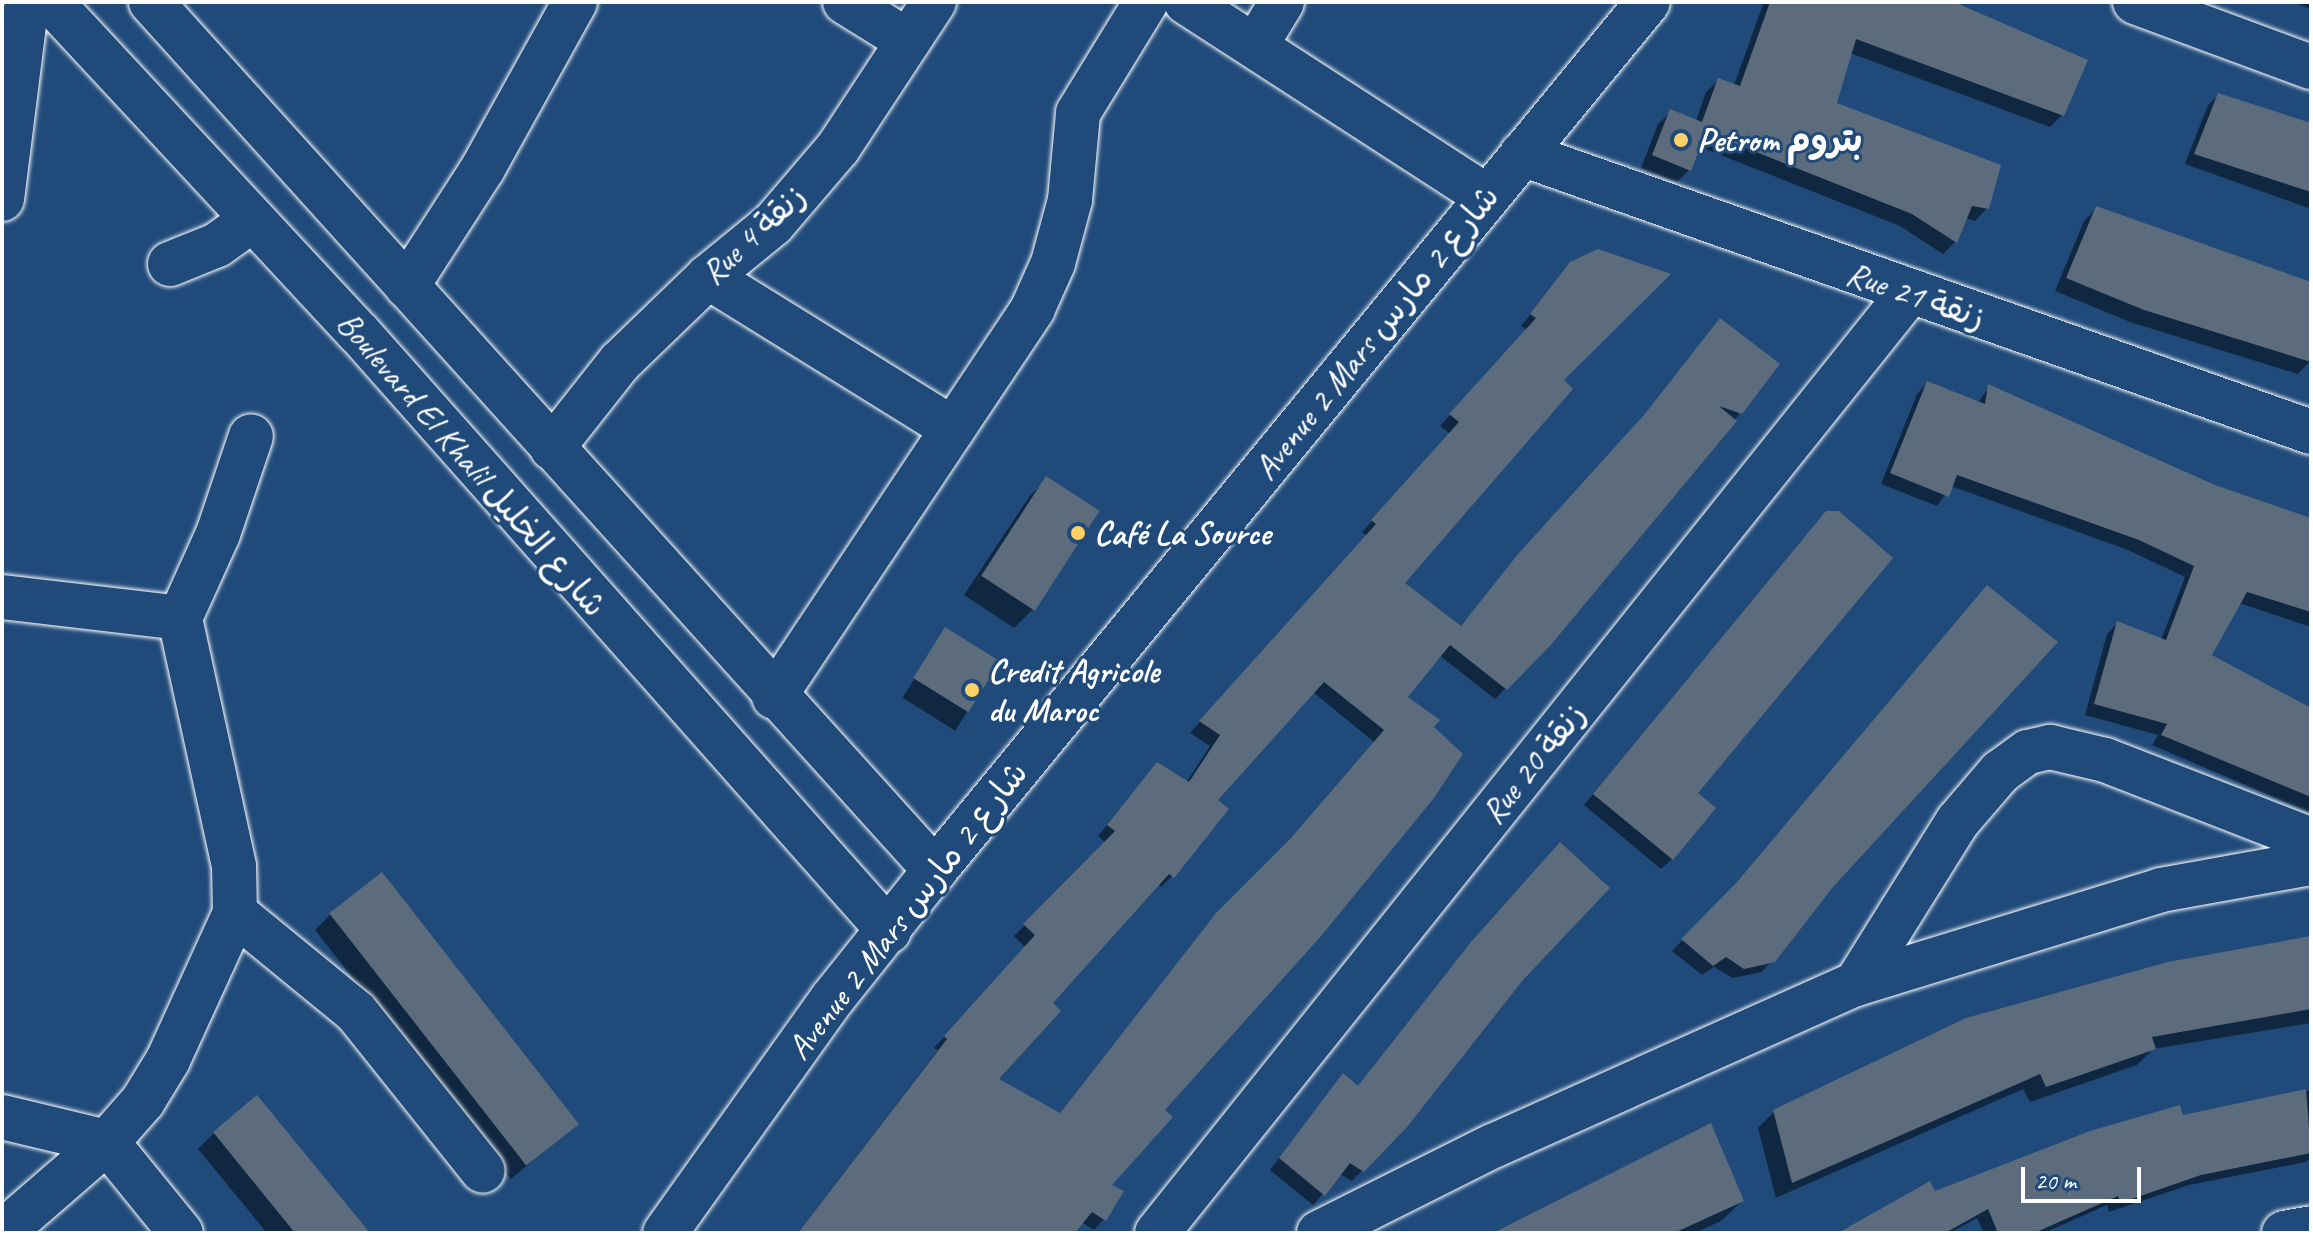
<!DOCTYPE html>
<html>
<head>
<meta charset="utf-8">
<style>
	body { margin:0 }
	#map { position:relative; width:2313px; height:1235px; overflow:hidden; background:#1f4a7a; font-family:Caveat,"Playpen Sans Arabic",sans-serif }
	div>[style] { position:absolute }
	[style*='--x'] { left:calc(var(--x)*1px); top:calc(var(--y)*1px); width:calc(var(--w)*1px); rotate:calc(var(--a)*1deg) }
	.shadow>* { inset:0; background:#0007; transform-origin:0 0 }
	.building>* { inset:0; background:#5d6c7d; transform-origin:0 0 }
	.roads { filter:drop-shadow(0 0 2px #fff) drop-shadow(0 0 2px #fff) }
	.street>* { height:44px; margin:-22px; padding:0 22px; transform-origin:22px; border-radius:22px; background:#1f4a7a }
	.secondary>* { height:44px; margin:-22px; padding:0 22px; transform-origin:22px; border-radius:22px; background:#1f4a7a }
	.dots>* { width:22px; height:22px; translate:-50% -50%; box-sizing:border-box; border:4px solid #1f4a7a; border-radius:50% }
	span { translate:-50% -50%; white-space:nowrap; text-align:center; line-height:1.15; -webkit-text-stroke:6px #1f4a7a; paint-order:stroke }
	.poi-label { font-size:34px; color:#fff; font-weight:700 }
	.left { translate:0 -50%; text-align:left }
	.street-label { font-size:34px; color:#fff }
	.frame { position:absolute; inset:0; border:4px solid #fff; pointer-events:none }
	.scale { position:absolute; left:2021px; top:1167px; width:120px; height:36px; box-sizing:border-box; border:4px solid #fff; border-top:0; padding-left:10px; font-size:24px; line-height:28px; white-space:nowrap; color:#fff; -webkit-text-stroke:6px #1f4a7a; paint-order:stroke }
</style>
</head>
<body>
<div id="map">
	<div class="shadow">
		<div style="clip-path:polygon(1764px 2px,1943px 2px,2062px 115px,2050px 127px,1850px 53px,1835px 105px,1987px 208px,1975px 221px,1965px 218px,1955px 242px,1943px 254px,1900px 226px,1698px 146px,1689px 170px,1677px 182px,1641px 168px,1658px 124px,1671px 112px,1696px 121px,1706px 92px,1719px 80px,1734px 85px)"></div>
		<div style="clip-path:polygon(2293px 2px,2311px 2px,2311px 9px)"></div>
		<div style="clip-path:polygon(2219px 95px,2311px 128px,2311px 209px,2185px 164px,2208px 105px)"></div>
		<div style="clip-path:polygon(2097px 208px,2311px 284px,2311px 360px,2298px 374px,2130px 322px,2055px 291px,2084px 221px)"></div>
		<div style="clip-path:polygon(evenodd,1572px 263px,1561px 381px,1402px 583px,1460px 627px,1634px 428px,1720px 320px,1740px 413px,1548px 645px,1495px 699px,1439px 655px,1406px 697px,1162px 1111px,1109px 1185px,1104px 1219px,1094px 1230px,1081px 1222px,1073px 1233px,798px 1233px,938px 1050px,934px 1048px,1025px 947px,1014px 936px,1106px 843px,1098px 836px,1147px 776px,1186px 783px,1210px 746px,1190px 733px,1367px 536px,1362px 532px,1450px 434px,1440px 426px,1527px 330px,1521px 326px,1572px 263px,1313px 692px,1374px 742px,1280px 852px,1207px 926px,1059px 1114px,996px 1080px,1050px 1003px,1157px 884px,1161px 887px,1172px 876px,1215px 800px,1313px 692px)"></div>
		<div style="clip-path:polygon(1927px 383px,1978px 403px,1989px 387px,2215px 487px,2311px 519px,2311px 627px,2239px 603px,2210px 656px,2311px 710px,2311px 813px,2152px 745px,2158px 735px,2085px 715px,2107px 634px,2117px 624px,2161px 640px,2185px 577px,2128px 550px,1951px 486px,1937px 506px,1881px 484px,1917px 394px)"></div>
		<div style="clip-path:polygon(1047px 479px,1097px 511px,1032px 610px,1014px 628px,964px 595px,1029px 497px)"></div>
		<div style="clip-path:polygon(1816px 524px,1695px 793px,1672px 859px,1661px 869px,1584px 805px)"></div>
		<div style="left:945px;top:630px;width:62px;height:80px;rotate:32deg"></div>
		<div style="clip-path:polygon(1831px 885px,1762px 972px,1733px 978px,1714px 967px,1702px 975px,1672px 951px,1726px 895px)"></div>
		<div style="clip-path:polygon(331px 914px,577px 1123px,511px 1179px,315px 930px)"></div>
		<div style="clip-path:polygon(2311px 941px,2311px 1023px,2153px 1049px,2137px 1065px,2030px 1102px,2023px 1089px,1776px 1198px,1758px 1128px,1775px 1111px)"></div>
		<div style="clip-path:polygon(1522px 979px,1405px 1126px,1352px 1181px,1340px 1174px,1313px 1205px,1270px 1170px,1333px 1087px,1357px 1087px)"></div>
		<div style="clip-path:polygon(2311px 1090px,2311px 1157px,2306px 1162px,2189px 1185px,2109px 1212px,2107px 1205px,2044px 1233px,1984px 1233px,1977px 1218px,1950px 1233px,1843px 1233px,1934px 1193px,2181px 1117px)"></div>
		<div style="clip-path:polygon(214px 1133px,367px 1233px,267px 1233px,198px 1149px)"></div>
		<div style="clip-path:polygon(1742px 1201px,1721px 1221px,1695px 1233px,1498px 1233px)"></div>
	</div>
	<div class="building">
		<div style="clip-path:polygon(1770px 2px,1954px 2px,2088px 60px,2064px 116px,1856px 39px,1837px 103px,2001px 165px,1989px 209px,1972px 206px,1957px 243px,1912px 214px,1706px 132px,1691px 171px,1652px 155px,1670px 109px,1702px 122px,1718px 78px,1740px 86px)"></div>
		<div style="clip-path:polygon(2218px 93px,2311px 123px,2311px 192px,2194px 154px)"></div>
		<div style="clip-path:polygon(2096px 206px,2311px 282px,2311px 362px,2144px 310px,2066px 278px)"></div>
		<div style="clip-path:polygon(evenodd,1598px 249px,1671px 274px,1564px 380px,1573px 389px,1405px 583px,1461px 626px,1518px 554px,1644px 415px,1720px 318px,1780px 364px,1742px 414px,1719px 406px,1737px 421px,1549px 647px,1507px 690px,1450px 645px,1408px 697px,1440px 720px,1434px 727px,1463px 754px,1434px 798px,1321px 936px,1165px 1110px,1173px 1117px,1112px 1185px,1124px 1191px,1106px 1221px,1092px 1212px,1075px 1233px,798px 1233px,947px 1039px,944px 1036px,1035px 935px,1023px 924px,1115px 831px,1107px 825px,1157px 762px,1189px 782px,1220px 735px,1199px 721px,1376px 524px,1371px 520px,1459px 422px,1449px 414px,1536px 318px,1530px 314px,1570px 262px,1598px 249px,1324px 682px,1384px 730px,1291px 838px,1217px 912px,1060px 1113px,999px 1079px,1061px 1011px,1053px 1003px,1169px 874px,1174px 878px,1229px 809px,1218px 800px,1324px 682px)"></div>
		<div style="clip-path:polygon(1927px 381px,1985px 404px,1988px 384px,2215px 485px,2311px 518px,2311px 612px,2247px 592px,2212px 655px,2311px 708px,2311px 797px,2161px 735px,2167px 724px,2094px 704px,2117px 621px,2166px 640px,2194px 566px,2139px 540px,1957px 475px,1949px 497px,1890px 473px)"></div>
		<div style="left:1046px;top:476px;width:64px;height:119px;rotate:33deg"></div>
		<div style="clip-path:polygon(1826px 511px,1839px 511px,1893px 558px,1698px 793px,1716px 808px,1673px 860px,1593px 794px)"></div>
		<div style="clip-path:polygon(1987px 585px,2058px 642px,1833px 887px,1775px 962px,1744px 969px,1726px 957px,1713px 966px,1681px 939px,1737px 882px)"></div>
		<div style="left:945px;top:627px;width:65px;height:60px;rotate:32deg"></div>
		<div style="clip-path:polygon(1560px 842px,1610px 888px,1523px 980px,1407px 1127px,1364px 1172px,1350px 1163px,1325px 1196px,1279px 1158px,1343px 1073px,1358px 1086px,1471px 942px)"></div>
		<div style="left:382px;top:872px;width:320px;height:67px;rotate:52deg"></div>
		<div style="clip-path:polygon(2311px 936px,2311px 1009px,2152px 1037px,2156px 1049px,2046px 1087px,2040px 1074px,1792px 1183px,1773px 1110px,1966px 1018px,2168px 962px)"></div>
		<div style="clip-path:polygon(2306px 1089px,2311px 1153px,2201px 1175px,2120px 1203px,2118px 1196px,2034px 1233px,1998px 1233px,1988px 1209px,1945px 1233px,1838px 1233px,1930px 1181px,1935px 1191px,2090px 1131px,2180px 1105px,2183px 1115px)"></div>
		<div style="clip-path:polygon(257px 1095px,370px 1233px,295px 1233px,213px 1132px)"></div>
		<div style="clip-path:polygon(1711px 1123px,1744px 1201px,1674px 1233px,1493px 1233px)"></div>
	</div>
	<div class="roads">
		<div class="street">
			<div style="--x:845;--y:2;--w:74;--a:31.8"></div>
			<div style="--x:1186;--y:2;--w:359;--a:32.9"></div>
			<div style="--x:2135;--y:2;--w:188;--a:20.3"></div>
			<div style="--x:1256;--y:45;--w:50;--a:-58.8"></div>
			<div style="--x:1522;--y:154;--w:837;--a:19.41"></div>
			<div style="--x:2;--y:199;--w:199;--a:-82.8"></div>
			<div style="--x:170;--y:264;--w:51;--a:-22"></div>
			<div style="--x:217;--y:245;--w:43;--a:-35.5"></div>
			<div style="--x:708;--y:277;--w:288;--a:31.8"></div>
			<div style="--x:407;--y:286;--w:140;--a:-57.2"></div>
			<div style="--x:483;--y:168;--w:190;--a:-61"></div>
			<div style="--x:552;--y:448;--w:110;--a:-51.7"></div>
			<div style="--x:620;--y:362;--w:122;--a:-44"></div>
			<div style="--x:708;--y:277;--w:84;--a:-39.2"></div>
			<div style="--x:773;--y:224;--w:100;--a:-49.5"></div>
			<div style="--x:838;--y:148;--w:175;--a:-56.7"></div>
			<div style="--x:2;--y:597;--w:179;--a:6.7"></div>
			<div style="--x:774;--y:697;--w:467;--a:-56.3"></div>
			<div style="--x:1033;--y:308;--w:49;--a:-66"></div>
			<div style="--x:1053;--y:263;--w:65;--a:-74.9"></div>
			<div style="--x:1070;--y:200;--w:87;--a:-84.7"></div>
			<div style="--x:1078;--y:113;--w:130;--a:-58.5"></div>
			<div style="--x:235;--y:913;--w:156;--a:39.3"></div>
			<div style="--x:356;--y:1012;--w:203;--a:51.4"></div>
			<div style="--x:1856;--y:984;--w:192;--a:-58"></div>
			<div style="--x:1958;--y:821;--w:65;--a:-49.4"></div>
			<div style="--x:2000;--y:772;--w:34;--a:-36"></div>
			<div style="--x:2028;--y:752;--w:23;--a:-13"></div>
			<div style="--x:2050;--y:747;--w:57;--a:13.3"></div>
			<div style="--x:2105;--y:760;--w:221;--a:21.2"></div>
			<div style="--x:2;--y:1117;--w:108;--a:13.4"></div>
			<div style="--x:107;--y:1142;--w:117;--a:50.9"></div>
			<div style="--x:2;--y:1233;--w:139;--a:-40.9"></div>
			<div style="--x:107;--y:1142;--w:55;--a:-48.7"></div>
			<div style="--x:143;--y:1101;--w:48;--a:-58.6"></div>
			<div style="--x:168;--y:1060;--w:162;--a:-65.5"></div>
			<div style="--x:235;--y:913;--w:47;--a:-91.2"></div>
			<div style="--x:234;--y:866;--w:254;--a:-102.3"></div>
			<div style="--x:180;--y:618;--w:92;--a:-65.7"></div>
			<div style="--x:218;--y:534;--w:103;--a:-71.4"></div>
			<div style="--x:1157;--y:1233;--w:1204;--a:-51.34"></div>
			<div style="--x:1319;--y:1233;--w:195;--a:-26.6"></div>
			<div style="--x:1493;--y:1146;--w:398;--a:-24.1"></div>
			<div style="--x:1856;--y:984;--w:319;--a:-17.1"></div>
			<div style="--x:2161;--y:890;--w:152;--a:-10.2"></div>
		</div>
		<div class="secondary">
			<div style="--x:51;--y:2;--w:452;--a:47.1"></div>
			<div style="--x:359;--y:333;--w:799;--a:48.45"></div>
			<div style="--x:151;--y:2;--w:1170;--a:47.91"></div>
			<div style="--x:665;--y:1233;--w:287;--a:-54.5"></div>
			<div style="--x:832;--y:999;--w:165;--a:-51.4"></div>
			<div style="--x:935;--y:870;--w:1123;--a:-50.6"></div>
			<div style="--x:2284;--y:1233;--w:27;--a:-10"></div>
		</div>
	</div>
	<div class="dots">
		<div style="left:1681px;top:140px;background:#ffd166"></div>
		<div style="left:1078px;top:533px;background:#ffd166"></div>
		<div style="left:972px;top:690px;background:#ffd166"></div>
	</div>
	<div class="poi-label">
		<span class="left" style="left:1697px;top:140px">Petrom بتروم</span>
		<span class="left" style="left:1094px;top:533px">Café La Source</span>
		<span class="left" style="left:988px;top:690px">Credit Agricole<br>du Maroc</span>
	</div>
	<div class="street-label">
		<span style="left:753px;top:234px;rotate:-43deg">Rue 4 زنقة</span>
		<span style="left:1916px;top:295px;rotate:19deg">Rue 21 زنقة</span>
		<span style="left:1376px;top:332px;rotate:-51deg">Avenue 2 Mars شارع 2 مارس</span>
		<span style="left:472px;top:464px;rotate:49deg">Boulevard El Khalil شارع الخليل</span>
		<span style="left:1533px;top:763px;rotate:-51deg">Rue 20 زنقة</span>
		<span style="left:907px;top:910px;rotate:-52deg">Avenue 2 Mars شارع 2 مارس</span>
	</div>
	<div class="frame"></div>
	<div class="scale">20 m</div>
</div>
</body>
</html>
